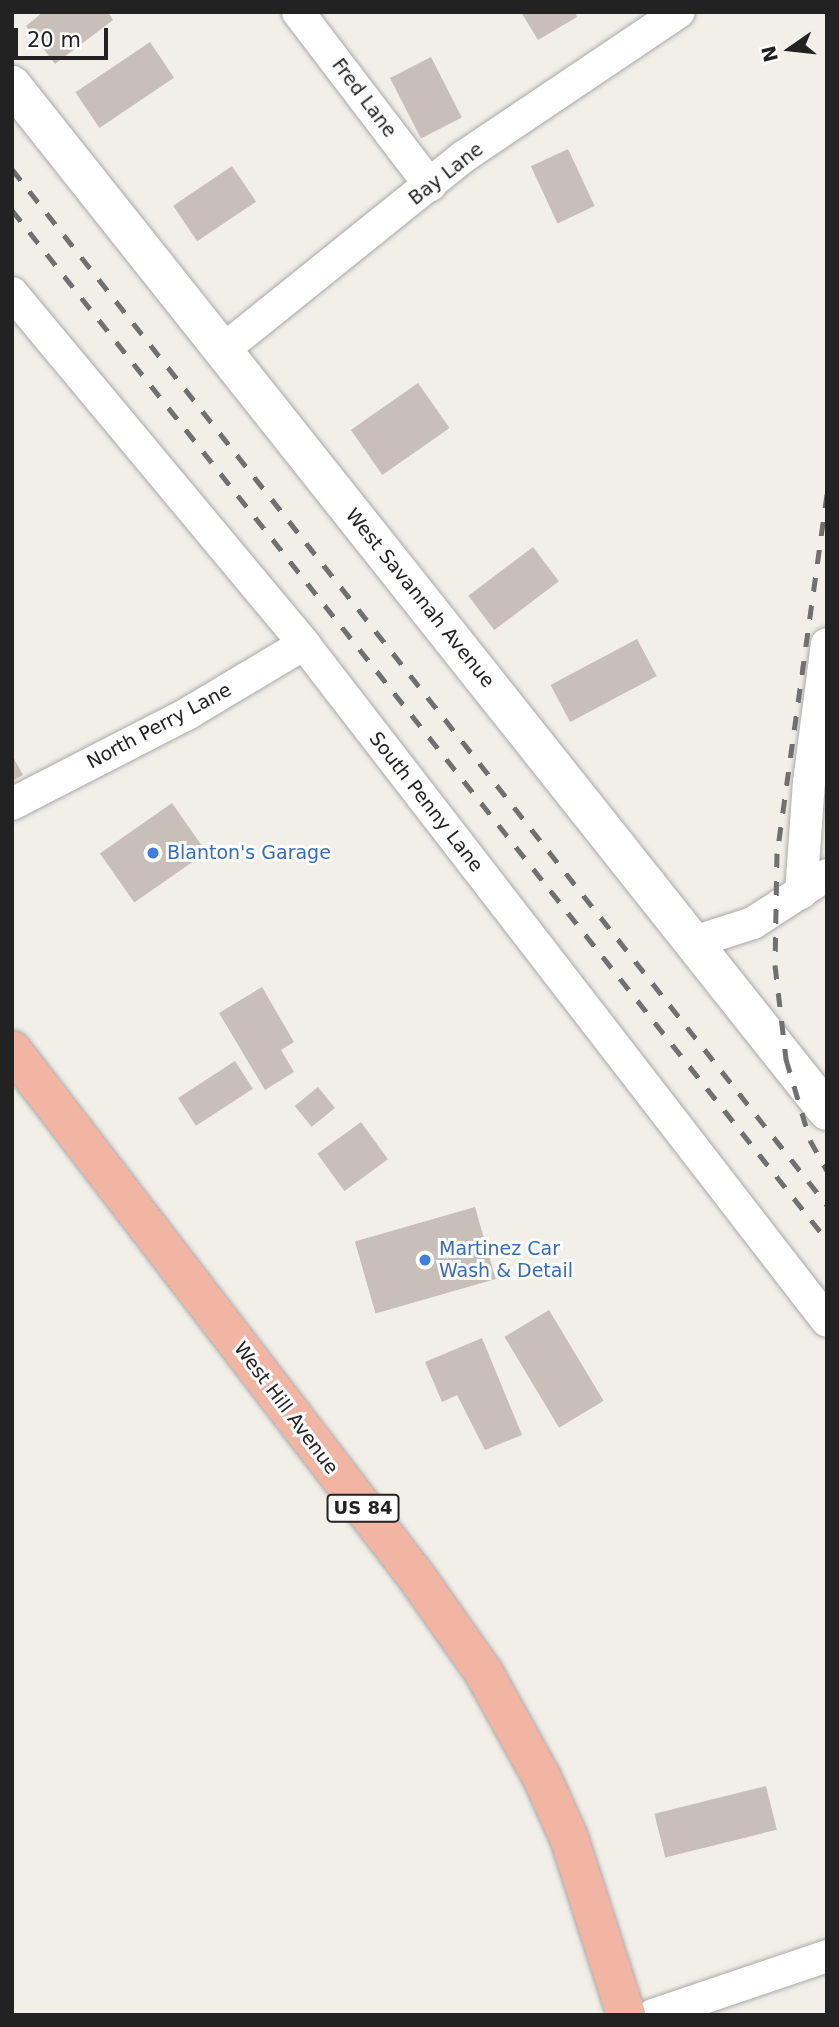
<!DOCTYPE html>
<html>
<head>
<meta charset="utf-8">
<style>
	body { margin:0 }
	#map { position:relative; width:839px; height:2027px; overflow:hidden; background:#f2efe9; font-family:"DejaVu Sans",sans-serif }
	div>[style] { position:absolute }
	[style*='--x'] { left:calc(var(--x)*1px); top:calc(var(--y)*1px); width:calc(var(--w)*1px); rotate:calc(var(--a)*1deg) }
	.building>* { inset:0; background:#c7bfb8; transform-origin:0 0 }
	.roads { filter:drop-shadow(0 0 2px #a9a9a9) drop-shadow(0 0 2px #a9a9a9) }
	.minor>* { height:32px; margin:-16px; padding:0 16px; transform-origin:16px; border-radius:16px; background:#fff }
	.tertiary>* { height:38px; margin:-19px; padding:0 19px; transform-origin:19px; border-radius:19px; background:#fff }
	.trunk>* { height:38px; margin:-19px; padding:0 19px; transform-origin:19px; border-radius:19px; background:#f2b4a3 }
	.rail>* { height:5px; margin-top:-2.5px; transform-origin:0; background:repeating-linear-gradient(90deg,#707070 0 14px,transparent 0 28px) }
	.dots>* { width:19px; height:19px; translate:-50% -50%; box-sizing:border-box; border:4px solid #fff; border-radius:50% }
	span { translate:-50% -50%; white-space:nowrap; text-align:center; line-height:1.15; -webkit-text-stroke:6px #fff; paint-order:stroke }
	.shield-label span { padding:2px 5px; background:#fff; border:2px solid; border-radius:5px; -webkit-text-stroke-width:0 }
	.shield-label { font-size:18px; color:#222; font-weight:700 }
	.street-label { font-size:19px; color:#222 }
	.shop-label { font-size:19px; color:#366cbe }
	.left { translate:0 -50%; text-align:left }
	.frame { position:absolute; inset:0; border:14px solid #222; pointer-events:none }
	.north { position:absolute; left:755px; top:14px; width:70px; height:70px; -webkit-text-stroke:5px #fff; paint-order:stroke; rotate:256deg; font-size:19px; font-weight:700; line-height:28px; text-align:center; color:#222 }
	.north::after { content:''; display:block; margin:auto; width:24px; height:32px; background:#222; clip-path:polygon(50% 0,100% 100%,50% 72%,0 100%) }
	.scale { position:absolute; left:14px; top:28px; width:94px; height:32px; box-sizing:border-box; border:4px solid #222; border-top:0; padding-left:9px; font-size:21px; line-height:24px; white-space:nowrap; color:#222; -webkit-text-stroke:5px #fff; paint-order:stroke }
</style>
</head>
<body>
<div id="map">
	<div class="building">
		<div style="clip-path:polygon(43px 12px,108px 12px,113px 20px,55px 64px,26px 26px)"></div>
		<div style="clip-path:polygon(521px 12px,575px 12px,577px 17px,538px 40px)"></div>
		<div style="left:150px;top:42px;width:43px;height:90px;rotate:56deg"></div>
		<div style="left:431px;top:57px;width:68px;height:46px;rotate:63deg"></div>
		<div style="left:568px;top:149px;width:63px;height:41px;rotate:65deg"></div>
		<div style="left:232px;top:166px;width:43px;height:71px;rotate:56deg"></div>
		<div style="left:418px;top:383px;width:55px;height:82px;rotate:55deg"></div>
		<div style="left:533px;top:547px;width:43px;height:81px;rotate:53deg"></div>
		<div style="left:637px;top:639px;width:42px;height:98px;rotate:62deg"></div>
		<div style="clip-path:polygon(12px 755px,23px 775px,12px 781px)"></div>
		<div style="left:172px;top:803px;width:60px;height:88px;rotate:55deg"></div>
		<div style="clip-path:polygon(262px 987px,294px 1042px,281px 1050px,294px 1072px,265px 1090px,219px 1013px)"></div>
		<div style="left:235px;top:1061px;width:33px;height:68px;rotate:57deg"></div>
		<div style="left:318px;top:1087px;width:27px;height:30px;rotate:51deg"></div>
		<div style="left:361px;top:1122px;width:46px;height:54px;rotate:54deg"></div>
		<div style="left:475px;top:1207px;width:75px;height:125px;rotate:74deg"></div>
		<div style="left:549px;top:1310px;width:106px;height:52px;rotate:59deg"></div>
		<div style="clip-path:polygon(482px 1338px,522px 1435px,485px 1450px,457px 1395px,442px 1402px,425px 1362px)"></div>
		<div style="left:766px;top:1786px;width:45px;height:115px;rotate:76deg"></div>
	</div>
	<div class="roads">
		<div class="minor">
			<div style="--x:298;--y:12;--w:218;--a:52.7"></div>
			<div style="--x:12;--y:293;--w:457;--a:50.2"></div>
			<div style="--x:304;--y:644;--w:855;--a:52.31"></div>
			<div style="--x:223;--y:350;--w:308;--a:-38.8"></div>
			<div style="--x:463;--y:157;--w:260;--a:-33.9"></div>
			<div style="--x:12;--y:804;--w:197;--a:-27.2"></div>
			<div style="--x:187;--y:714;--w:136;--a:-30.9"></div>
			<div style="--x:801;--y:893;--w:111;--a:-85.9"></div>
			<div style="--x:809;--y:782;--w:139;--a:-82.6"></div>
			<div style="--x:694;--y:942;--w:62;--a:-17.9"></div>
			<div style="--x:753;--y:923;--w:88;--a:-33"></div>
			<div style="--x:653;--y:2015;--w:184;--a:-18.7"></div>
		</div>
		<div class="tertiary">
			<div style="--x:12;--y:85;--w:1310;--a:51.54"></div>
		</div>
		<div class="trunk">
			<div style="--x:12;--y:1050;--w:667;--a:52.49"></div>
			<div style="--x:418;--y:1579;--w:115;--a:54.9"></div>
			<div style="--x:484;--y:1673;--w:120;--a:61.1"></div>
			<div style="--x:542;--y:1778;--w:66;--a:65.8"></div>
			<div style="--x:569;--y:1838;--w:186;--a:72.1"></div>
		</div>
	</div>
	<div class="rail">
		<div style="--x:12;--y:169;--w:1318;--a:51.81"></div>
		<div style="--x:12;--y:210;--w:1313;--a:51.65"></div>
		<div style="--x:827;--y:494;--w:362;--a:97.9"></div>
		<div style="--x:777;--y:853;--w:112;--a:91"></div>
		<div style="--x:775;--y:965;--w:95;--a:83.3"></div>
		<div style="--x:786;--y:1059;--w:84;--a:73.5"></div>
		<div style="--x:810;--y:1140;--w:35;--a:61"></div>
	</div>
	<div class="dots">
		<div style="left:153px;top:853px;background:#3f7fe0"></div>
		<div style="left:425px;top:1260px;background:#3f7fe0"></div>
	</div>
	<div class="shield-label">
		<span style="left:363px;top:1508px">US 84</span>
	</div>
	<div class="street-label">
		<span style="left:364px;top:98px;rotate:53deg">Fred Lane</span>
		<span style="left:446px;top:174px;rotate:-38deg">Bay Lane</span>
		<span style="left:420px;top:598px;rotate:51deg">West Savannah Avenue</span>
		<span style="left:159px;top:726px;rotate:-28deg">North Perry Lane</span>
		<span style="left:426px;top:802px;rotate:52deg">South Penny Lane</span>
		<span style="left:286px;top:1408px;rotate:53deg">West Hill Avenue</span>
	</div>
	<div class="shop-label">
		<span class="left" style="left:167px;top:853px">Blanton's Garage</span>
		<span class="left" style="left:439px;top:1260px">Martinez Car<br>Wash &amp; Detail</span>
	</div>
	<div class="frame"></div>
	<div class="north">N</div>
	<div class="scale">20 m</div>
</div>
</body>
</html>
